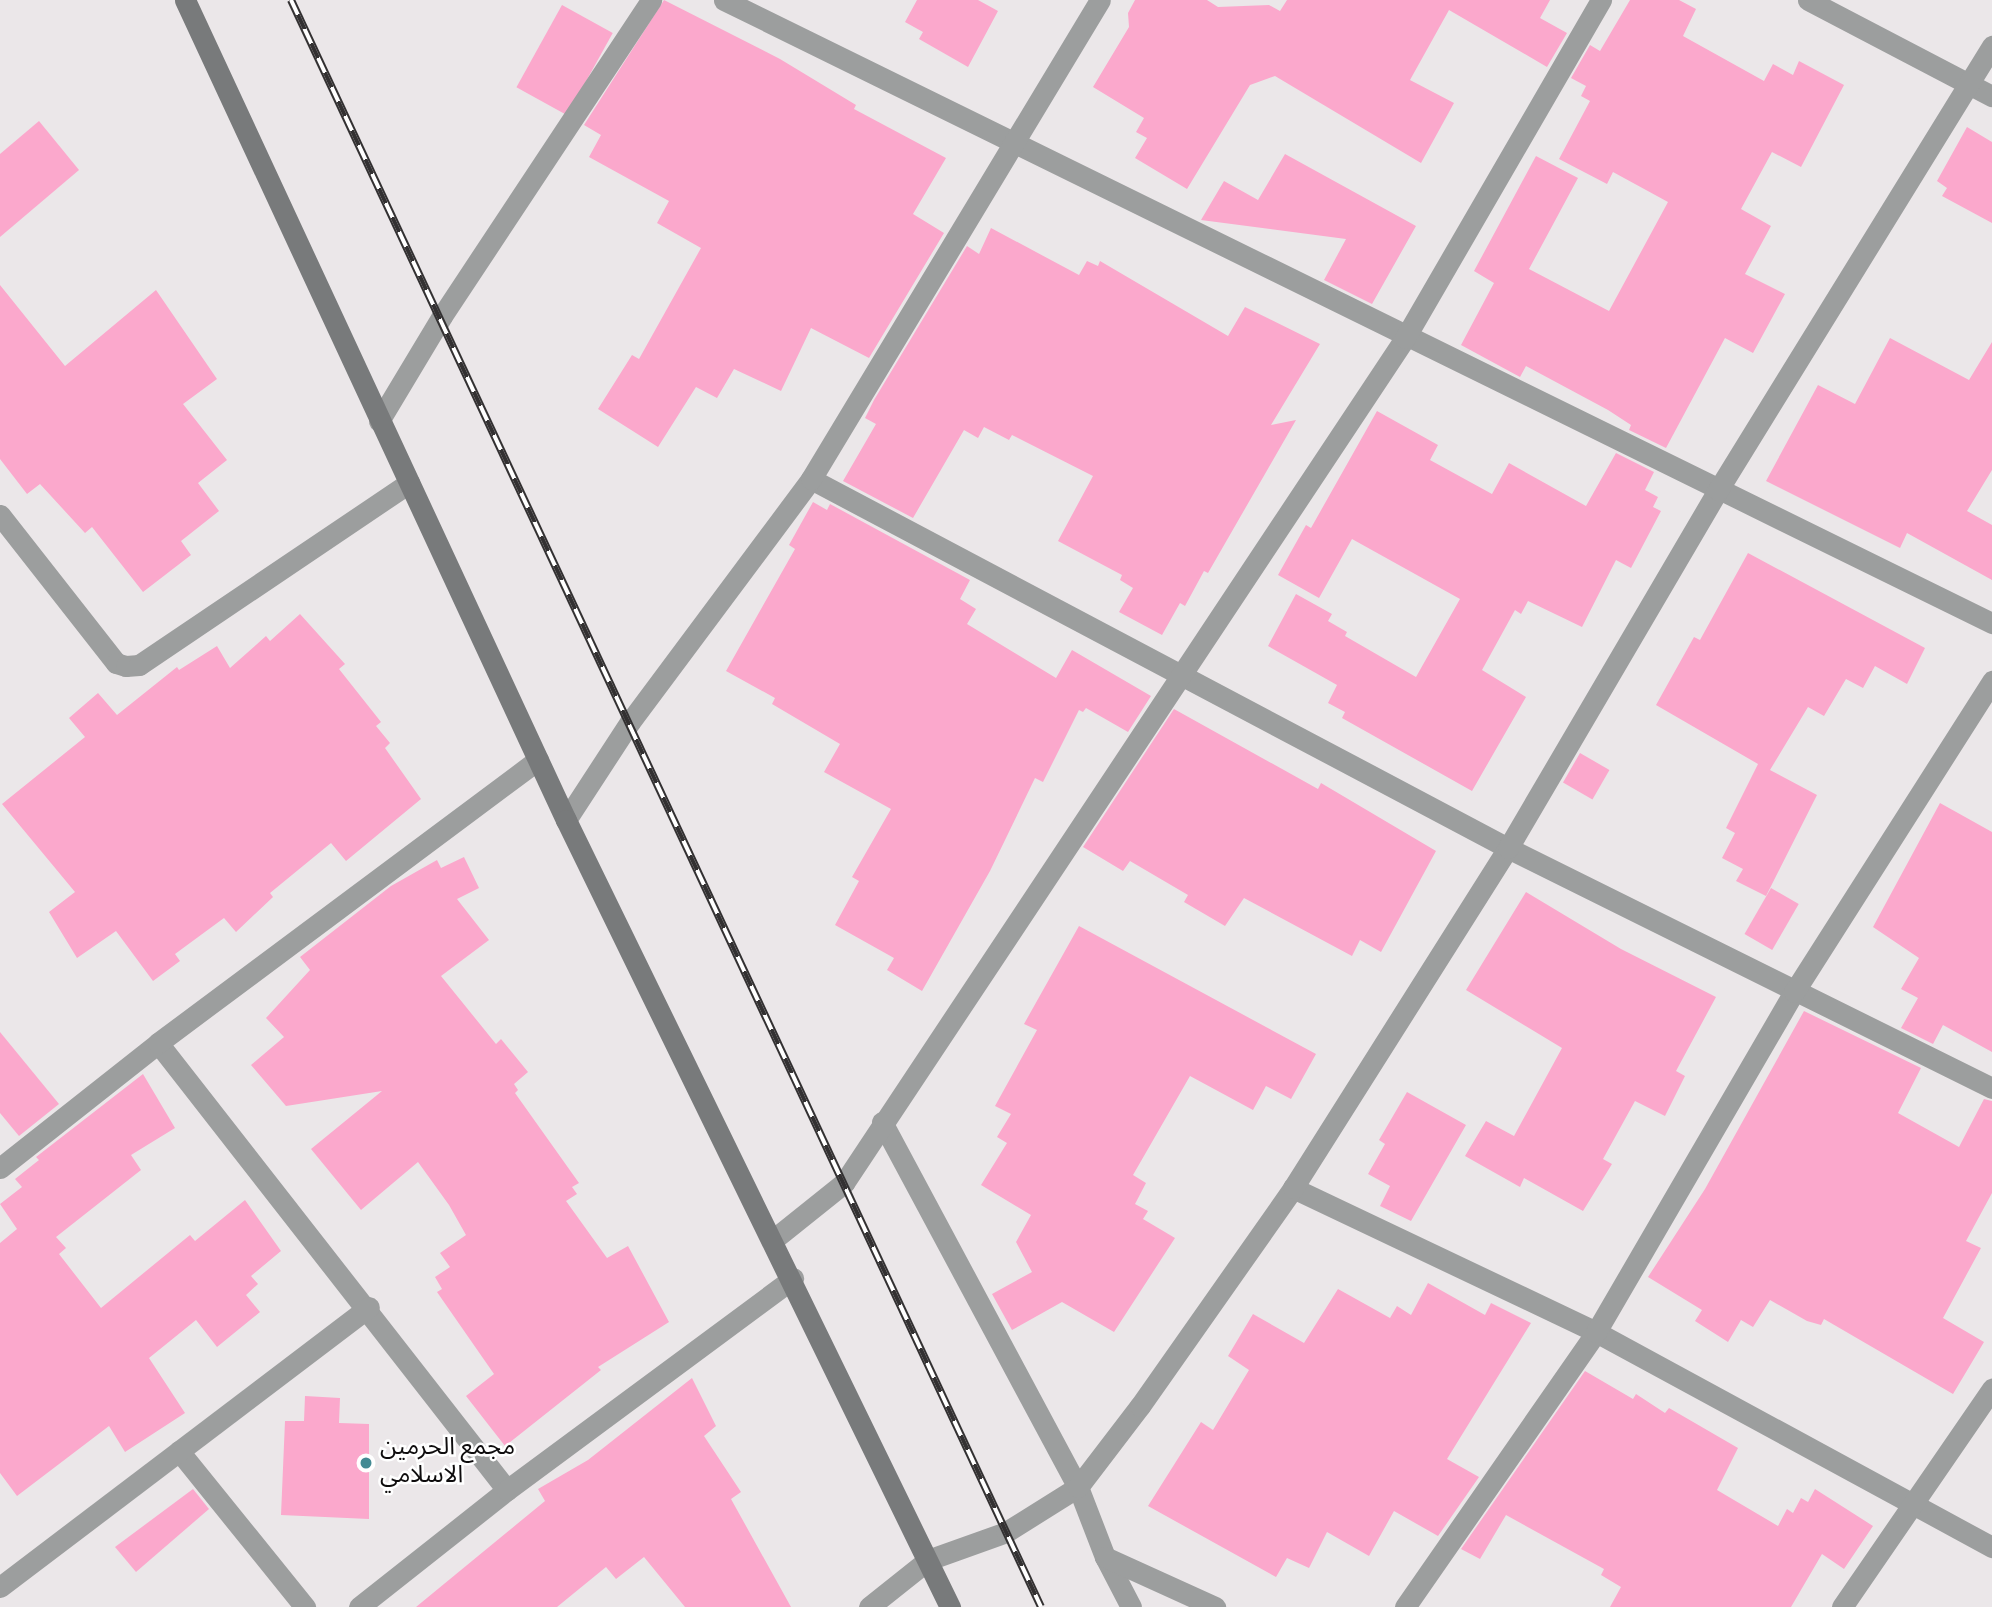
<!DOCTYPE html>
<html>
<head>
<meta charset="utf-8">
<style>
	body { margin:0 }
	#map { position:relative; width:1992px; height:1607px; overflow:hidden; background:#ebe7e9; font-family:Overpass,"Noto Sans Arabic",sans-serif }
	div>[style] { position:absolute }
	[style*='--x'] { left:calc(var(--x)*1px); top:calc(var(--y)*1px); width:calc(var(--w)*1px); rotate:calc(var(--a)*1deg) }
	.building>* { inset:0; background:#fba8cc; transform-origin:0 0 }
	.street>* { height:21px; margin:-10.5px; padding:0 10.5px; transform-origin:10.5px; border-radius:10.5px; background:#9c9e9e }
	.secondary>* { height:21px; margin:-10.5px; padding:0 10.5px; transform-origin:10.5px; border-radius:10.5px; background:#787a7b }
	.rail>* { height:8px; margin-top:-4px; transform-origin:0; background:repeating-linear-gradient(90deg,#fff 0 16px,#333132 0 32px); box-sizing:border-box; border-block:2px solid #333132 }
	.dots>* { width:19px; height:19px; translate:-50% -50%; box-sizing:border-box; border:4px solid #fff; border-radius:50% }
	span { translate:-50% -50%; white-space:nowrap; text-align:center; line-height:1.15; -webkit-text-stroke:5px #fff; paint-order:stroke }
	.poi-label { font-size:24px; color:#0e0c0d }
	.left { translate:0 -50%; text-align:left }
</style>
</head>
<body>
<div id="map">
	<div class="building">
		<div style="clip-path:polygon(664px 0,780px 59px,856px 105px,854px 109px,946px 158px,913px 214px,944px 233px,869px 358px,811px 328px,781px 391px,734px 369px,717px 398px,696px 387px,658px 447px,598px 409px,632px 355px,639px 359px,701px 248px,657px 223px,669px 201px,589px 157px,601px 135px,584px 125px)"></div>
		<div style="clip-path:polygon(917px 0,978px 0,998px 11px,968px 67px,919px 39px,923px 32px,905px 22px)"></div>
		<div style="clip-path:polygon(1135px 0,1207px 0,1218px 7px,1269px 5px,1280px 11px,1287px 0,1550px 0,1540px 18px,1567px 33px,1547px 67px,1449px 10px,1410px 80px,1454px 103px,1421px 163px,1275px 76px,1250px 85px,1187px 189px,1135px 158px,1147px 138px,1136px 132px,1144px 118px,1093px 87px,1129px 27px,1128px 13px)"></div>
		<div style="clip-path:polygon(1630px 0,1679px 0,1696px 9px,1683px 36px,1764px 81px,1773px 64px,1793px 75px,1799px 61px,1844px 85px,1801px 167px,1772px 152px,1741px 209px,1771px 226px,1745px 274px,1785px 294px,1753px 353px,1725px 338px,1666px 448px,1629px 430px,1631px 425px,1608px 410px,1526px 366px,1520px 377px,1461px 345px,1494px 283px,1474px 271px,1536px 156px,1578px 178px,1529px 269px,1609px 311px,1668px 202px,1613px 172px,1607px 184px,1559px 159px,1590px 101px,1581px 96px,1586px 86px,1571px 78px,1590px 45px,1600px 51px)"></div>
		<div style="left:562px;top:5px;width:58px;height:94px;rotate:29deg"></div>
		<div style="clip-path:polygon(39px 121px,79px 170px,0 237px,0 154px)"></div>
		<div style="clip-path:polygon(1967px 127px,1992px 142px,1992px 223px,1942px 196px,1947px 188px,1937px 181px)"></div>
		<div style="clip-path:polygon(1285px 154px,1416px 226px,1372px 304px,1324px 280px,1346px 239px,1201px 220px,1224px 181px,1258px 200px)"></div>
		<div style="clip-path:polygon(991px 228px,1079px 275px,1087px 261px,1098px 266px,1100px 261px,1228px 336px,1245px 307px,1320px 344px,1271px 425px,1296px 420px,1208px 573px,1204px 571px,1185px 606px,1180px 603px,1162px 635px,1119px 612px,1133px 588px,1120px 580px,1122px 575px,1058px 541px,1093px 476px,1012px 435px,1009px 440px,984px 427px,978px 438px,964px 430px,913px 518px,843px 481px,876px 424px,865px 418px,874px 400px,967px 246px,979px 254px)"></div>
		<div style="clip-path:polygon(0 285px,65px 366px,156px 290px,217px 379px,183px 404px,227px 460px,198px 483px,219px 511px,181px 541px,191px 555px,143px 592px,92px 527px,85px 533px,40px 484px,27px 494px,0 459px)"></div>
		<div style="clip-path:polygon(1890px 338px,1969px 380px,1992px 342px,1992px 470px,1967px 511px,1992px 525px,1992px 580px,1907px 533px,1900px 548px,1766px 481px,1818px 385px,1855px 404px)"></div>
		<div style="clip-path:polygon(1377px 411px,1438px 445px,1430px 460px,1492px 494px,1509px 463px,1586px 506px,1616px 453px,1654px 472px,1645px 490px,1658px 497px,1653px 507px,1661px 511px,1631px 568px,1616px 560px,1582px 627px,1528px 601px,1521px 614px,1515px 610px,1482px 670px,1526px 697px,1472px 791px,1342px 718px,1345px 712px,1328px 703px,1337px 685px,1268px 646px,1296px 594px,1332px 614px,1328px 621px,1347px 632px,1345px 636px,1416px 677px,1460px 599px,1352px 539px,1319px 598px,1278px 575px,1306px 525px,1311px 528px)"></div>
		<div style="clip-path:polygon(813px 502px,827px 510px,830px 504px,970px 580px,960px 599px,976px 609px,967px 624px,1056px 678px,1072px 650px,1151px 696px,1128px 732px,1086px 708px,1083px 712px,1079px 710px,1043px 782px,1035px 778px,990px 871px,922px 991px,887px 970px,894px 958px,835px 925px,859px 881px,852px 877px,891px 809px,824px 772px,840px 744px,772px 704px,775px 698px,726px 671px,795px 549px,789px 545px)"></div>
		<div style="clip-path:polygon(1748px 553px,1925px 648px,1907px 684px,1875px 666px,1863px 688px,1846px 679px,1824px 716px,1808px 707px,1770px 770px,1817px 795px,1766px 896px,1736px 881px,1743px 869px,1722px 858px,1735px 833px,1726px 828px,1758px 764px,1656px 705px,1694px 637px,1700px 640px)"></div>
		<div style="clip-path:polygon(300px 614px,345px 664px,339px 669px,381px 722px,376px 726px,390px 743px,385px 748px,421px 799px,346px 861px,331px 843px,270px 893px,273px 897px,236px 932px,224px 918px,175px 954px,180px 961px,153px 981px,116px 931px,77px 958px,49px 912px,75px 892px,2px 804px,85px 737px,69px 718px,98px 693px,117px 715px,177px 667px,179px 670px,217px 646px,230px 668px,266px 636px,270px 641px)"></div>
		<div style="clip-path:polygon(1174px 709px,1318px 789px,1321px 783px,1436px 851px,1381px 952px,1360px 940px,1352px 956px,1244px 898px,1225px 926px,1184px 902px,1188px 895px,1130px 861px,1123px 871px,1083px 847px)"></div>
		<div style="left:1580px;top:753px;width:34px;height:34px;rotate:30deg"></div>
		<div style="clip-path:polygon(1940px 803px,1992px 832px,1992px 1052px,1943px 1025px,1933px 1044px,1901px 1028px,1918px 998px,1901px 989px,1919px 958px,1873px 927px)"></div>
		<div style="clip-path:polygon(464px 857px,479px 888px,457px 899px,489px 940px,441px 976px,496px 1044px,501px 1039px,528px 1072px,514px 1084px,518px 1090px,515px 1093px,579px 1183px,572px 1187px,577px 1194px,566px 1201px,607px 1258px,628px 1246px,669px 1322px,598px 1367px,601px 1370px,505px 1446px,466px 1396px,494px 1374px,437px 1292px,442px 1289px,435px 1277px,450px 1267px,440px 1253px,466px 1235px,449px 1205px,418px 1162px,361px 1210px,311px 1149px,382px 1091px,286px 1106px,251px 1065px,284px 1037px,266px 1018px,310px 970px,300px 957px,391px 886px,437px 860px,441px 868px)"></div>
		<div style="left:1771px;top:888px;width:32px;height:53px;rotate:30deg"></div>
		<div style="clip-path:polygon(1526px 892px,1621px 949px,1716px 997px,1676px 1071px,1685px 1076px,1665px 1116px,1635px 1101px,1603px 1159px,1612px 1164px,1583px 1211px,1524px 1178px,1520px 1187px,1465px 1156px,1486px 1121px,1514px 1136px,1562px 1048px,1466px 990px)"></div>
		<div style="clip-path:polygon(1079px 926px,1316px 1054px,1291px 1099px,1266px 1086px,1253px 1110px,1190px 1076px,1133px 1175px,1146px 1183px,1135px 1204px,1148px 1211px,1143px 1219px,1175px 1238px,1114px 1332px,1062px 1302px,1012px 1330px,992px 1294px,1032px 1272px,1016px 1242px,1031px 1215px,981px 1185px,1007px 1143px,997px 1137px,1011px 1114px,995px 1106px,1037px 1030px,1024px 1024px)"></div>
		<div style="clip-path:polygon(1804px 1011px,1921px 1068px,1898px 1113px,1959px 1147px,1984px 1099px,1992px 1101px,1992px 1193px,1966px 1241px,1981px 1248px,1943px 1318px,1984px 1342px,1953px 1394px,1824px 1319px,1821px 1325px,1807px 1321px,1770px 1300px,1753px 1327px,1741px 1320px,1728px 1342px,1695px 1321px,1702px 1310px,1648px 1277px,1705px 1189px)"></div>
		<div style="clip-path:polygon(0 1032px,59px 1104px,19px 1136px,0 1113px)"></div>
		<div style="clip-path:polygon(143px 1074px,175px 1128px,131px 1155px,141px 1170px,56px 1237px,66px 1248px,59px 1254px,101px 1308px,190px 1235px,195px 1241px,245px 1200px,281px 1251px,251px 1276px,258px 1284px,246px 1295px,260px 1312px,217px 1347px,196px 1320px,149px 1358px,185px 1413px,125px 1452px,109px 1426px,17px 1496px,0 1473px,0 1243px,17px 1229px,0 1204px,22px 1187px,15px 1179px,39px 1160px,36px 1157px)"></div>
		<div style="clip-path:polygon(1407px 1092px,1466px 1125px,1411px 1221px,1380px 1206px,1390px 1186px,1368px 1174px,1385px 1144px,1379px 1140px)"></div>
		<div style="clip-path:polygon(1428px 1283px,1485px 1315px,1491px 1303px,1531px 1323px,1447px 1459px,1479px 1477px,1438px 1536px,1394px 1511px,1369px 1556px,1327px 1532px,1309px 1568px,1287px 1558px,1276px 1577px,1148px 1506px,1201px 1422px,1213px 1430px,1249px 1370px,1228px 1356px,1253px 1314px,1304px 1343px,1338px 1289px,1390px 1318px,1397px 1306px,1411px 1315px)"></div>
		<div style="clip-path:polygon(1585px 1371px,1633px 1399px,1636px 1394px,1665px 1413px,1669px 1408px,1738px 1448px,1717px 1490px,1778px 1526px,1787px 1509px,1793px 1513px,1801px 1498px,1808px 1502px,1815px 1489px,1873px 1526px,1844px 1569px,1822px 1554px,1791px 1607px,1610px 1607px,1621px 1587px,1601px 1575px,1604px 1569px,1506px 1515px,1480px 1559px,1461px 1549px)"></div>
		<div style="clip-path:polygon(692px 1378px,716px 1426px,704px 1436px,741px 1492px,731px 1499px,791px 1607px,685px 1607px,644px 1557px,616px 1579px,606px 1567px,557px 1607px,416px 1607px,545px 1501px,538px 1489px,588px 1460px)"></div>
		<div style="clip-path:polygon(305px 1396px,340px 1398px,339px 1423px,369px 1424px,369px 1519px,281px 1515px,285px 1421px,304px 1421px)"></div>
		<div style="clip-path:polygon(193px 1489px,209px 1509px,136px 1572px,115px 1547px)"></div>
	</div>
	<div class="street">
		<div style="--x:724;--y:0;--w:1413;--a:26.17"></div>
		<div style="--x:1808;--y:0;--w:208;--a:27.6"></div>
		<div style="--x:379;--y:421;--w:122;--a:-59"></div>
		<div style="--x:442;--y:316;--w:379;--a:-56.5"></div>
		<div style="--x:811;--y:479;--w:789;--a:27.9"></div>
		<div style="--x:1508;--y:848;--w:540;--a:26.38"></div>
		<div style="--x:0;--y:515;--w:188;--a:51.9"></div>
		<div style="--x:116;--y:663;--w:10;--a:17"></div>
		<div style="--x:126;--y:666;--w:13;--a:-4"></div>
		<div style="--x:139;--y:665;--w:326;--a:-34"></div>
		<div style="--x:566;--y:820;--w:117;--a:-56.9"></div>
		<div style="--x:630;--y:722;--w:303;--a:-53.3"></div>
		<div style="--x:811;--y:479;--w:559;--a:-58.9"></div>
		<div style="--x:158;--y:1043;--w:567;--a:52.02"></div>
		<div style="--x:882;--y:1122;--w:414;--a:61.8"></div>
		<div style="--x:1078;--y:1487;--w:75;--a:68.9"></div>
		<div style="--x:1105;--y:1557;--w:56;--a:62.5"></div>
		<div style="--x:0;--y:1168;--w:201;--a:-38.3"></div>
		<div style="--x:158;--y:1043;--w:474;--a:-36.7"></div>
		<div style="--x:1293;--y:1188;--w:335;--a:25.4"></div>
		<div style="--x:1596;--y:1332;--w:451;--a:28.5"></div>
		<div style="--x:774;--y:1239;--w:90;--a:-38.7"></div>
		<div style="--x:844;--y:1183;--w:1014;--a:-56.42"></div>
		<div style="--x:1405;--y:338;--w:391;--a:-59.9"></div>
		<div style="--x:179;--y:1451;--w:201;--a:51.1"></div>
		<div style="--x:1105;--y:1557;--w:121;--a:24.4"></div>
		<div style="--x:0;--y:1587;--w:463;--a:-37.2"></div>
		<div style="--x:359;--y:1607;--w:189;--a:-38.3"></div>
		<div style="--x:507;--y:1490;--w:356;--a:-36.5"></div>
		<div style="--x:869;--y:1607;--w:75;--a:-38.5"></div>
		<div style="--x:928;--y:1560;--w:83;--a:-19.7"></div>
		<div style="--x:1006;--y:1532;--w:85;--a:-32"></div>
		<div style="--x:1078;--y:1487;--w:102;--a:-52.6"></div>
		<div style="--x:1140;--y:1406;--w:266;--a:-54.9"></div>
		<div style="--x:1293;--y:1188;--w:402;--a:-57.7"></div>
		<div style="--x:1508;--y:848;--w:415;--a:-59.6"></div>
		<div style="--x:1718;--y:490;--w:522;--a:-58.32"></div>
		<div style="--x:1405;--y:1607;--w:335;--a:-55.2"></div>
		<div style="--x:1596;--y:1332;--w:393;--a:-59.8"></div>
		<div style="--x:1794;--y:992;--w:369;--a:-57.5"></div>
		<div style="--x:1842;--y:1607;--w:265;--a:-55.5"></div>
	</div>
	<div class="secondary">
		<div style="--x:185;--y:0;--w:904;--a:65.08"></div>
		<div style="--x:566;--y:820;--w:876;--a:63.99"></div>
	</div>
	<div class="rail">
		<div style="--x:291;--y:0;--w:1773;--a:64.98"></div>
	</div>
	<div class="dots">
		<div style="left:366px;top:1463px;background:#438a93"></div>
	</div>
	<div class="poi-label">
		<span class="left" style="left:380px;top:1463px">مجمع الحرمين<br>الاسلامي</span>
	</div>
</div>
</body>
</html>
